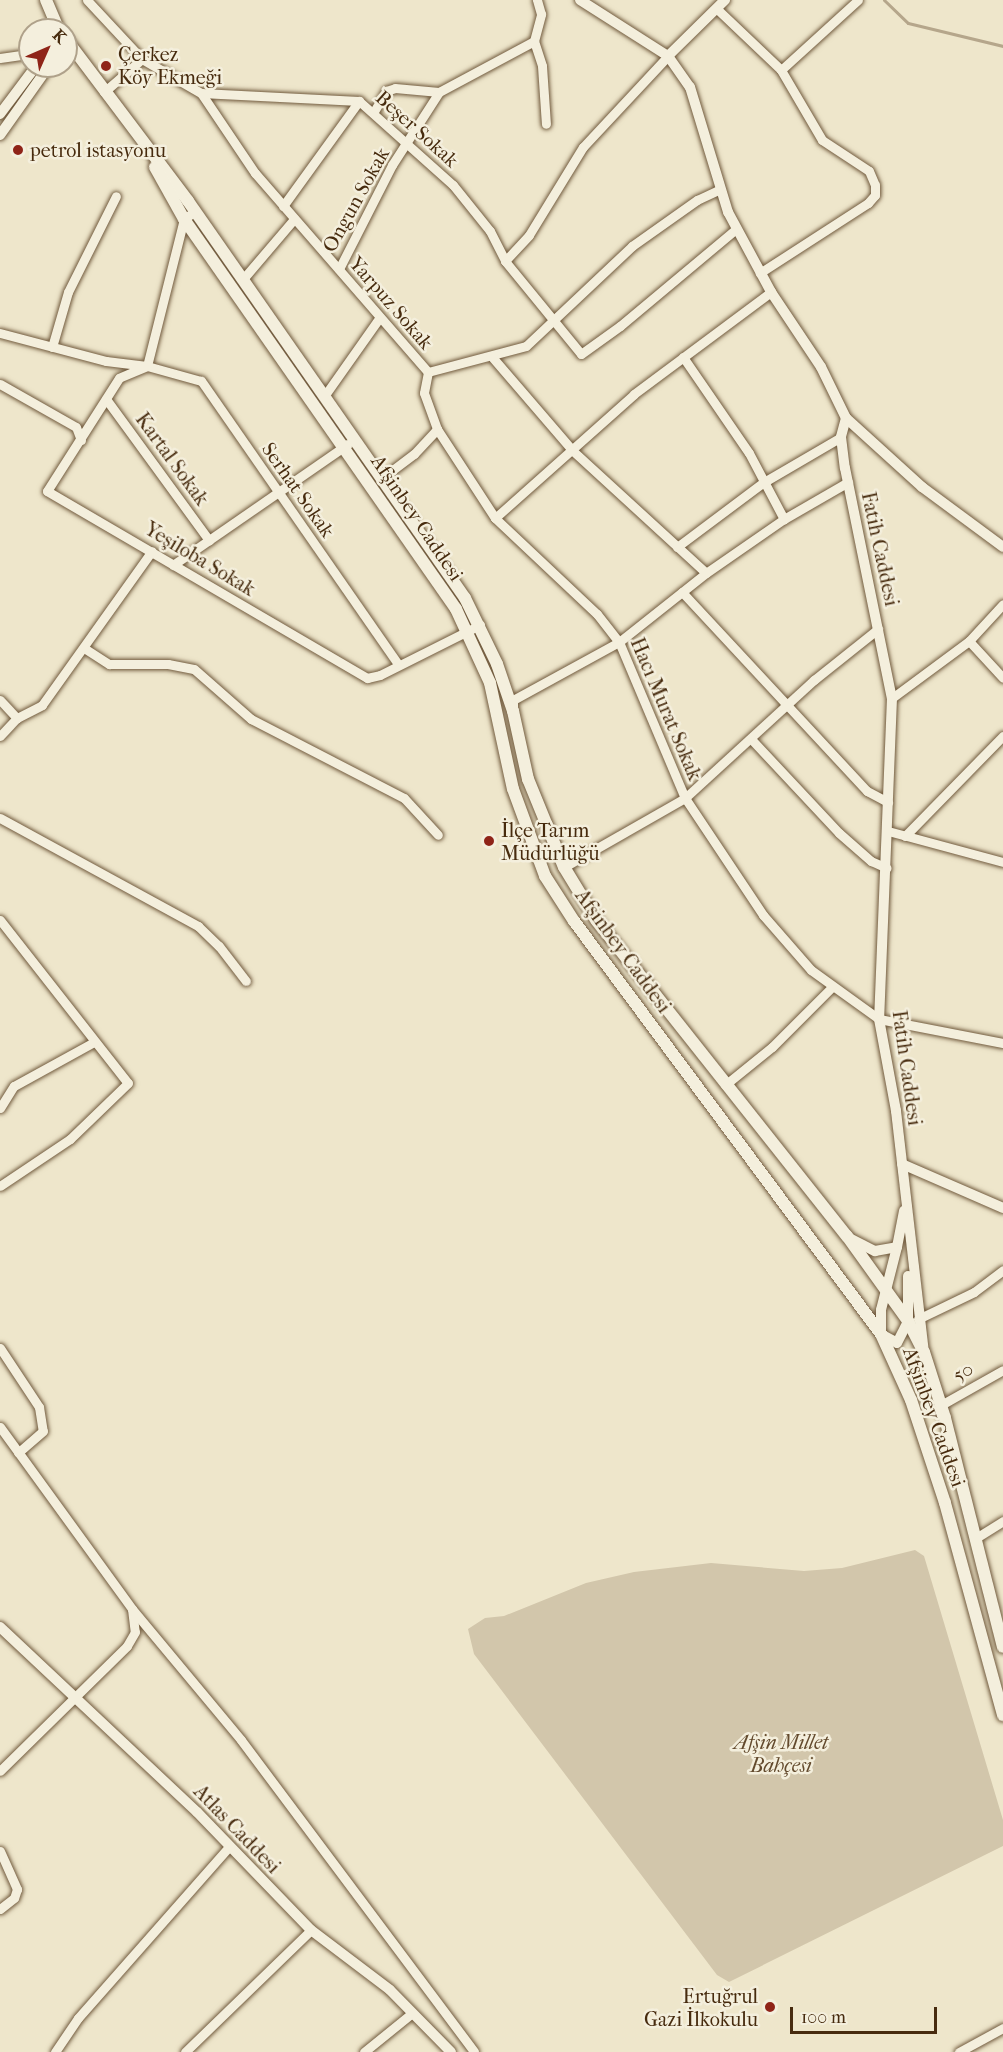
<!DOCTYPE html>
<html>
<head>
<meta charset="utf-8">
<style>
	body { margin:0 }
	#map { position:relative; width:1003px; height:2052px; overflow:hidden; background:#eee6cb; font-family:"IM FELL French Canon",serif }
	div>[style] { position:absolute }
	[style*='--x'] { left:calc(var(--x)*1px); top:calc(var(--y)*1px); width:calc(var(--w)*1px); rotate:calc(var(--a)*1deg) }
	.green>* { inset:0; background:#d2c6ab }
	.stream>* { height:3px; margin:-1.5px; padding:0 1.5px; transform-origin:1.5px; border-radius:1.5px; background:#b5a68b }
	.roads { filter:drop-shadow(0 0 2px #715a3d) drop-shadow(0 0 2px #715a3d) }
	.minor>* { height:9px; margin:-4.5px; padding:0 4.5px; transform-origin:4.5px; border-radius:4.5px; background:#f4efdd }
	.tertiary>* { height:10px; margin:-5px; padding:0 5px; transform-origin:5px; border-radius:5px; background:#f4efdd }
	.secondary>* { height:12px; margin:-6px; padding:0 6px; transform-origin:6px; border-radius:6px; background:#f4efdd }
	.dots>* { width:16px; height:16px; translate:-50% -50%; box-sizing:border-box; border:3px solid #f4efdd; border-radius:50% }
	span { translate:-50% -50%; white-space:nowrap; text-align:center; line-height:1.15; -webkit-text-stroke:5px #f4efdd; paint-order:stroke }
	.poi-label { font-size:20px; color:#472b0e }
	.left { translate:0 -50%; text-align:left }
	.right { translate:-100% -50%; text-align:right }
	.street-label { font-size:20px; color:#472b0e }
	.park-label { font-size:20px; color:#634a2d; font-style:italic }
	.north { position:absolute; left:18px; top:18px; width:60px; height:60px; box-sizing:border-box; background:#f4efdd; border:2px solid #afa18a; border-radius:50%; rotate:45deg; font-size:16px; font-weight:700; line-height:24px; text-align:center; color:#472b0e }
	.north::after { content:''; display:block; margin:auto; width:21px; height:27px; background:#8f2418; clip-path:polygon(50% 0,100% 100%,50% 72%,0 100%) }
	.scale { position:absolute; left:790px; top:2007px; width:147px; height:27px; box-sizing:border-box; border:3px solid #472b0e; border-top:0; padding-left:8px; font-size:18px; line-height:21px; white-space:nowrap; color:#472b0e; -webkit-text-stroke:4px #f4efdd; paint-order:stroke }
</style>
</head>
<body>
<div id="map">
	<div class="green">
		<div style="clip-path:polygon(915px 1550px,924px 1556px,1003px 1820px,1003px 1846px,729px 1982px,717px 1975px,474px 1654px,468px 1629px,485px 1618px,504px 1616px,586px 1583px,634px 1572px,711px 1563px,804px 1571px,842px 1568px)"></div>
	</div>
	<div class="stream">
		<div style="--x:884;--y:0;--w:33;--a:44"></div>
		<div style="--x:908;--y:23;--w:98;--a:13.6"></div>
	</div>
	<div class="roads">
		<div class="minor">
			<div style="--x:87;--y:0;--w:81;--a:47"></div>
			<div style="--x:716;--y:8;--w:90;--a:43.6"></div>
			<div style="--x:781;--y:70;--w:81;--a:59.6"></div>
			<div style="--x:822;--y:140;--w:56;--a:33.4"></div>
			<div style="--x:869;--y:171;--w:15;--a:67"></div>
			<div style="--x:875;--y:185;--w:10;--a:90"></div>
			<div style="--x:875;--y:195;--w:11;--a:131"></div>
			<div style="--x:868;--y:203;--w:129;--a:147.1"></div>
			<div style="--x:534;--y:41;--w:26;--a:72"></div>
			<div style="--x:542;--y:66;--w:58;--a:86.1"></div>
			<div style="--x:0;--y:58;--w:30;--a:-8"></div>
			<div style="--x:781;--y:70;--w:104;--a:-42.3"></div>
			<div style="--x:104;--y:92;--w:50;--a:-41"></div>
			<div style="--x:142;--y:59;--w:68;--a:30"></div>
			<div style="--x:201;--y:93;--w:158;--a:2.9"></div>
			<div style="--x:359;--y:101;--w:126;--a:41.8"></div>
			<div style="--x:453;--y:185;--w:59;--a:51.2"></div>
			<div style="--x:490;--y:231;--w:34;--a:63"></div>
			<div style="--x:505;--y:261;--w:120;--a:50.7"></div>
			<div style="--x:581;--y:354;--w:48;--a:-35.7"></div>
			<div style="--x:620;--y:326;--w:151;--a:-39.9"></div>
			<div style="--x:201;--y:93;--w:97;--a:56"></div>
			<div style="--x:255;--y:173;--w:264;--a:49"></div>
			<div style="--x:428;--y:372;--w:101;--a:-14.9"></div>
			<div style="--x:526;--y:346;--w:146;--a:-43.3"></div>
			<div style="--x:632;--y:246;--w:80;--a:-35.3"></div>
			<div style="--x:697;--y:200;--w:23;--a:-25"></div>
			<div style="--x:373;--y:113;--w:26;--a:-59"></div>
			<div style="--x:386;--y:91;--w:9;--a:-18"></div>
			<div style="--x:395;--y:88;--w:44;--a:5.2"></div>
			<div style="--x:283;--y:206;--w:130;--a:-54.1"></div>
			<div style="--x:505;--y:261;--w:35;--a:-47"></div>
			<div style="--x:529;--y:235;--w:103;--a:-58.5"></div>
			<div style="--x:583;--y:147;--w:125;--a:-47"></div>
			<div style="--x:339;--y:269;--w:117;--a:-63"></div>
			<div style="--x:392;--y:165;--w:87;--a:-57.2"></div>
			<div style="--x:439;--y:92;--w:108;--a:-28.2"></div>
			<div style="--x:534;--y:41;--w:28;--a:-75"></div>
			<div style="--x:541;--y:14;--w:15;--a:-106"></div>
			<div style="--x:243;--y:279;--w:79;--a:-49.6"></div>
			<div style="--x:0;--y:333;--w:110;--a:14.8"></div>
			<div style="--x:106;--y:361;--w:41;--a:7"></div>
			<div style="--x:147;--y:366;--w:152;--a:-75.9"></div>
			<div style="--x:184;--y:219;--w:14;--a:-36"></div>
			<div style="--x:52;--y:347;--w:57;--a:-73.8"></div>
			<div style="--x:68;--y:292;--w:107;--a:-63.4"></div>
			<div style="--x:683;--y:357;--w:116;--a:55.5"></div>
			<div style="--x:749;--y:453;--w:75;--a:62.1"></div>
			<div style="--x:493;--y:358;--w:123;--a:49.3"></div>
			<div style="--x:573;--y:451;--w:180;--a:42.5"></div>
			<div style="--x:428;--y:372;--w:21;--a:101"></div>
			<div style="--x:424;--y:393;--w:38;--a:70"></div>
			<div style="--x:437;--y:429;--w:106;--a:56.9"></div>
			<div style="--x:495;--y:518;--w:140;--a:43.3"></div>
			<div style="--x:597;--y:614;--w:36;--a:52"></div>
			<div style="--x:619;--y:642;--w:169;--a:67.1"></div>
			<div style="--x:685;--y:798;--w:141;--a:56.3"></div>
			<div style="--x:763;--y:915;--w:73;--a:48.9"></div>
			<div style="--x:811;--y:970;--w:84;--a:35.8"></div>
			<div style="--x:879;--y:1019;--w:126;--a:11"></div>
			<div style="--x:0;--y:384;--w:87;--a:29.5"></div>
			<div style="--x:76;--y:427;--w:14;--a:69"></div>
			<div style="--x:325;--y:395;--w:95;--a:-54.8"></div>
			<div style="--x:106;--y:399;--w:175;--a:53.9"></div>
			<div style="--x:382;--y:478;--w:40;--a:-37"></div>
			<div style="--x:414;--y:454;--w:34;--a:-47"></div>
			<div style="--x:495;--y:518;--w:186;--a:-41.7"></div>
			<div style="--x:634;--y:394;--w:171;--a:-36.7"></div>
			<div style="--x:677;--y:547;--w:109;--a:-36.8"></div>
			<div style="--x:764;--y:482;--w:89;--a:-30.3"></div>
			<div style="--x:173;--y:565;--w:213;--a:-34.7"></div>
			<div style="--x:682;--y:592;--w:272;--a:47.1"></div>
			<div style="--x:867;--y:791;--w:24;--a:28"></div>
			<div style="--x:969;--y:641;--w:50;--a:47.4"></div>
			<div style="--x:84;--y:648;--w:30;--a:33"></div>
			<div style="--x:109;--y:664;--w:59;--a:0"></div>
			<div style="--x:168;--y:664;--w:26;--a:11"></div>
			<div style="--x:194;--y:669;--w:76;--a:41.3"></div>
			<div style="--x:251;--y:719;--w:172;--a:27.3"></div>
			<div style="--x:404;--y:798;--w:50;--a:47.4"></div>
			<div style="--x:398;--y:664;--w:345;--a:-124.8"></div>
			<div style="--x:201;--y:381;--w:56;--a:-164.5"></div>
			<div style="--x:147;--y:366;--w:30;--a:157"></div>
			<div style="--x:119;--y:378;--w:134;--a:122.5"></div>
			<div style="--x:47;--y:491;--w:371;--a:30.3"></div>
			<div style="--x:367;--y:678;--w:13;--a:-13"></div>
			<div style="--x:380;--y:675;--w:112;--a:-26.6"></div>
			<div style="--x:892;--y:698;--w:96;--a:-36.5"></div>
			<div style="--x:969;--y:641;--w:50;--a:-47.4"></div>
			<div style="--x:0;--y:700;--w:25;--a:47"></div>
			<div style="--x:513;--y:708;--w:8;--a:-90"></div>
			<div style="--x:513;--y:700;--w:121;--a:-28.7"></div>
			<div style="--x:619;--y:642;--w:111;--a:-38.4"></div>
			<div style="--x:706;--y:573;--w:95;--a:-34.7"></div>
			<div style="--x:784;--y:519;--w:74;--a:-30"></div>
			<div style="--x:0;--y:736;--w:25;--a:-47"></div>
			<div style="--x:17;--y:718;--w:28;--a:-27"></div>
			<div style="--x:42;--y:705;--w:189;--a:-54.5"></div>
			<div style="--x:752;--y:740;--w:127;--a:46.9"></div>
			<div style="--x:839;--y:833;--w:43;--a:41.2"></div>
			<div style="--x:871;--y:861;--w:17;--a:24"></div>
			<div style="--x:0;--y:818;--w:226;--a:28.6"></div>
			<div style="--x:198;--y:926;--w:29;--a:44"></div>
			<div style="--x:219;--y:946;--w:44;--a:52.4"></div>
			<div style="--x:888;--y:831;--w:119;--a:15.1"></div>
			<div style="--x:905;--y:836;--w:140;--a:-45.6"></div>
			<div style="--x:564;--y:867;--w:139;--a:-29.7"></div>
			<div style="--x:685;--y:798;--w:175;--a:-42.5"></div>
			<div style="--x:814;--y:680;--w:82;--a:-38.6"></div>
			<div style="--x:0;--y:920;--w:207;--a:51.9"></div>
			<div style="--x:128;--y:1083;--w:81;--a:136"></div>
			<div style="--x:70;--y:1139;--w:84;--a:146.1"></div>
			<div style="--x:725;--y:1085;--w:60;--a:-39"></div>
			<div style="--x:772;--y:1047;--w:85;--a:-45"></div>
			<div style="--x:0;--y:1108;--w:26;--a:-58"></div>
			<div style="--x:14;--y:1086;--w:91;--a:-28.8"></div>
			<div style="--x:918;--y:1319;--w:62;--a:-25.7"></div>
			<div style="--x:974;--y:1292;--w:36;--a:-37"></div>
			<div style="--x:0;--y:1348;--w:71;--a:56.5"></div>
			<div style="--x:39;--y:1407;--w:24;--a:81"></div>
			<div style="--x:43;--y:1431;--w:33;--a:139"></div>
			<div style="--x:941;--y:1405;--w:71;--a:-29.4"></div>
			<div style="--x:0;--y:1427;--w:225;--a:54"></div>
			<div style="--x:132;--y:1609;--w:23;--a:83"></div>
			<div style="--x:135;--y:1632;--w:16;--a:120"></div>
			<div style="--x:127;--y:1646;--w:178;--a:135.5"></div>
			<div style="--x:976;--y:1538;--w:32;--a:-32"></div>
			<div style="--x:132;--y:1609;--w:170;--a:50.2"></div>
			<div style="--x:241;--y:1740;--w:389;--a:53.2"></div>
			<div style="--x:0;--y:1851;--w:42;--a:65.9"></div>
			<div style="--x:17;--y:1889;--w:9;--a:108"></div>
			<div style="--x:14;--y:1898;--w:18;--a:142"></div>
			<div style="--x:55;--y:2052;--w:41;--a:-55.9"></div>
			<div style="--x:78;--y:2018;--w:228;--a:-48.6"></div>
			<div style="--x:185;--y:2052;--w:175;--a:-44.1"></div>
			<div style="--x:364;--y:2052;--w:62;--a:-39.1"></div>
			<div style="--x:959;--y:2052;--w:50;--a:-28.6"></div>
		</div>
		<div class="tertiary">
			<div style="--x:580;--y:0;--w:104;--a:32.5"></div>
			<div style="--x:668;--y:56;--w:38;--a:55"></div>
			<div style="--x:690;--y:87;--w:131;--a:73.1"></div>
			<div style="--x:728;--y:212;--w:91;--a:61.7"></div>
			<div style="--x:771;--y:292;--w:90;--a:56.3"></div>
			<div style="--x:821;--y:367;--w:57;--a:63.9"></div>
			<div style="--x:846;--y:418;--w:20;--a:105"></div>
			<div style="--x:841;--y:437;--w:31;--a:83"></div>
			<div style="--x:845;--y:468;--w:235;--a:78.5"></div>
			<div style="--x:892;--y:698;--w:321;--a:92.3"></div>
			<div style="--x:879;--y:1019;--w:94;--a:79.5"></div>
			<div style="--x:896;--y:1111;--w:237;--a:83.4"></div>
			<div style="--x:668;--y:56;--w:80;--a:-44.5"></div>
			<div style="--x:0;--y:114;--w:60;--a:-53.1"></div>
			<div style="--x:0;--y:135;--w:85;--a:-54.6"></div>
			<div style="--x:846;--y:418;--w:103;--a:42.2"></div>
			<div style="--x:922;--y:487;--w:101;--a:36.5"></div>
			<div style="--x:902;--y:1164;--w:110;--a:23.5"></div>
			<div style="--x:851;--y:1239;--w:27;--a:27"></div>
			<div style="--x:875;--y:1251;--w:22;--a:-10"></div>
			<div style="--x:897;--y:1247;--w:37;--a:-79"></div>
			<div style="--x:897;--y:1247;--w:65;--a:104.3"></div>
			<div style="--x:881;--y:1310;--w:24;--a:90"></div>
			<div style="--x:881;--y:1334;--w:18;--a:29"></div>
			<div style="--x:897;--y:1343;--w:25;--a:-63"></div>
			<div style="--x:908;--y:1321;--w:45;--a:-90"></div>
			<div style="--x:0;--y:1627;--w:270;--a:43.2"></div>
			<div style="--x:197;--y:1812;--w:164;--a:46"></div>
			<div style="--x:311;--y:1930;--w:99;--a:37.2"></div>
			<div style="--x:390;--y:1990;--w:87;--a:45.5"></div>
		</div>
		<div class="secondary">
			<div style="--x:46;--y:0;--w:33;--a:67"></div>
			<div style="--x:66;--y:39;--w:203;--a:53"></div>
			<div style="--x:188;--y:201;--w:484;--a:55.1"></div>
			<div style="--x:465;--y:598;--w:73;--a:64.1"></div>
			<div style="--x:497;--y:664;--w:50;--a:71.2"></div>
			<div style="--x:513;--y:711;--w:70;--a:77.6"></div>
			<div style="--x:528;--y:779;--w:95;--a:67.8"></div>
			<div style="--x:564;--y:867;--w:63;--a:58.6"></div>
			<div style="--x:597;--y:921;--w:402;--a:51.6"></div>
			<div style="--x:847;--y:1236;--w:105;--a:54.3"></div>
			<div style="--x:908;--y:1321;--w:35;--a:63"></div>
			<div style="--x:924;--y:1352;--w:69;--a:72.3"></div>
			<div style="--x:945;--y:1418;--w:236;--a:75.8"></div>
			<div style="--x:155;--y:167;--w:60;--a:60.9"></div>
			<div style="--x:184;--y:219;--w:475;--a:55.1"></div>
			<div style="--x:456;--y:609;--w:81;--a:65.3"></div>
			<div style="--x:490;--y:683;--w:108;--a:77.8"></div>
			<div style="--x:513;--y:789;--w:93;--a:69.8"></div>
			<div style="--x:545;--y:876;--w:54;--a:57.2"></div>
			<div style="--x:574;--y:921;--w:515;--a:53.38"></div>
			<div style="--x:881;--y:1334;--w:72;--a:65.6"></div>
			<div style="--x:911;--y:1400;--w:108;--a:71.7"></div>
			<div style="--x:945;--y:1503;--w:220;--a:74.7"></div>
		</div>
	</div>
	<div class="dots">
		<div style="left:106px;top:66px;background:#8f2418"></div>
		<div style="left:18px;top:150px;background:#8f2418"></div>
		<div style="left:489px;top:841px;background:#8f2418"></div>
		<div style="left:770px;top:2007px;background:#8f2418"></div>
	</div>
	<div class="poi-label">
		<span class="left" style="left:118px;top:66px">Çerkez<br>Köy Ekmeği</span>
		<span class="left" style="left:30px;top:150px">petrol istasyonu</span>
		<span class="left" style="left:501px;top:842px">İlçe Tarım<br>Müdürlüğü</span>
		<span class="right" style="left:758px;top:2008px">Ertuğrul<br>Gazi İlkokulu</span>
	</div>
	<div class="street-label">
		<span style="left:417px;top:129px;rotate:42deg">Beşer Sokak</span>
		<span style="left:356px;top:200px;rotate:-61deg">Ongun Sokak</span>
		<span style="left:391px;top:303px;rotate:49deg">Yarpuz Sokak</span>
		<span style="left:172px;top:459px;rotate:54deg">Kartal Sokak</span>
		<span style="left:298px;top:490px;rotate:55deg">Serhat Sokak</span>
		<span style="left:417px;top:518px;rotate:56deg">Afşinbey Caddesi</span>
		<span style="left:880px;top:549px;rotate:78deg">Fatih Caddesi</span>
		<span style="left:200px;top:559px;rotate:31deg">Yeşiloba Sokak</span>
		<span style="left:666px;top:709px;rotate:67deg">Hacı Murat Sokak</span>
		<span style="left:623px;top:951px;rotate:54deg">Afşinbey Caddesi</span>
		<span style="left:907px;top:1068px;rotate:82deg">Fatih Caddesi</span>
		<span style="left:963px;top:1372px;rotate:-30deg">50</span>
		<span style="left:934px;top:1417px;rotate:70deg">Afşinbey Caddesi</span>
		<span style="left:237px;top:1829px;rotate:46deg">Atlas Caddesi</span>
	</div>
	<div class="park-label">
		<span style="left:781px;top:1754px">Afşin Millet<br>Bahçesi</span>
	</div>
	<div class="north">K</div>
	<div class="scale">100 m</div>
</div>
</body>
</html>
